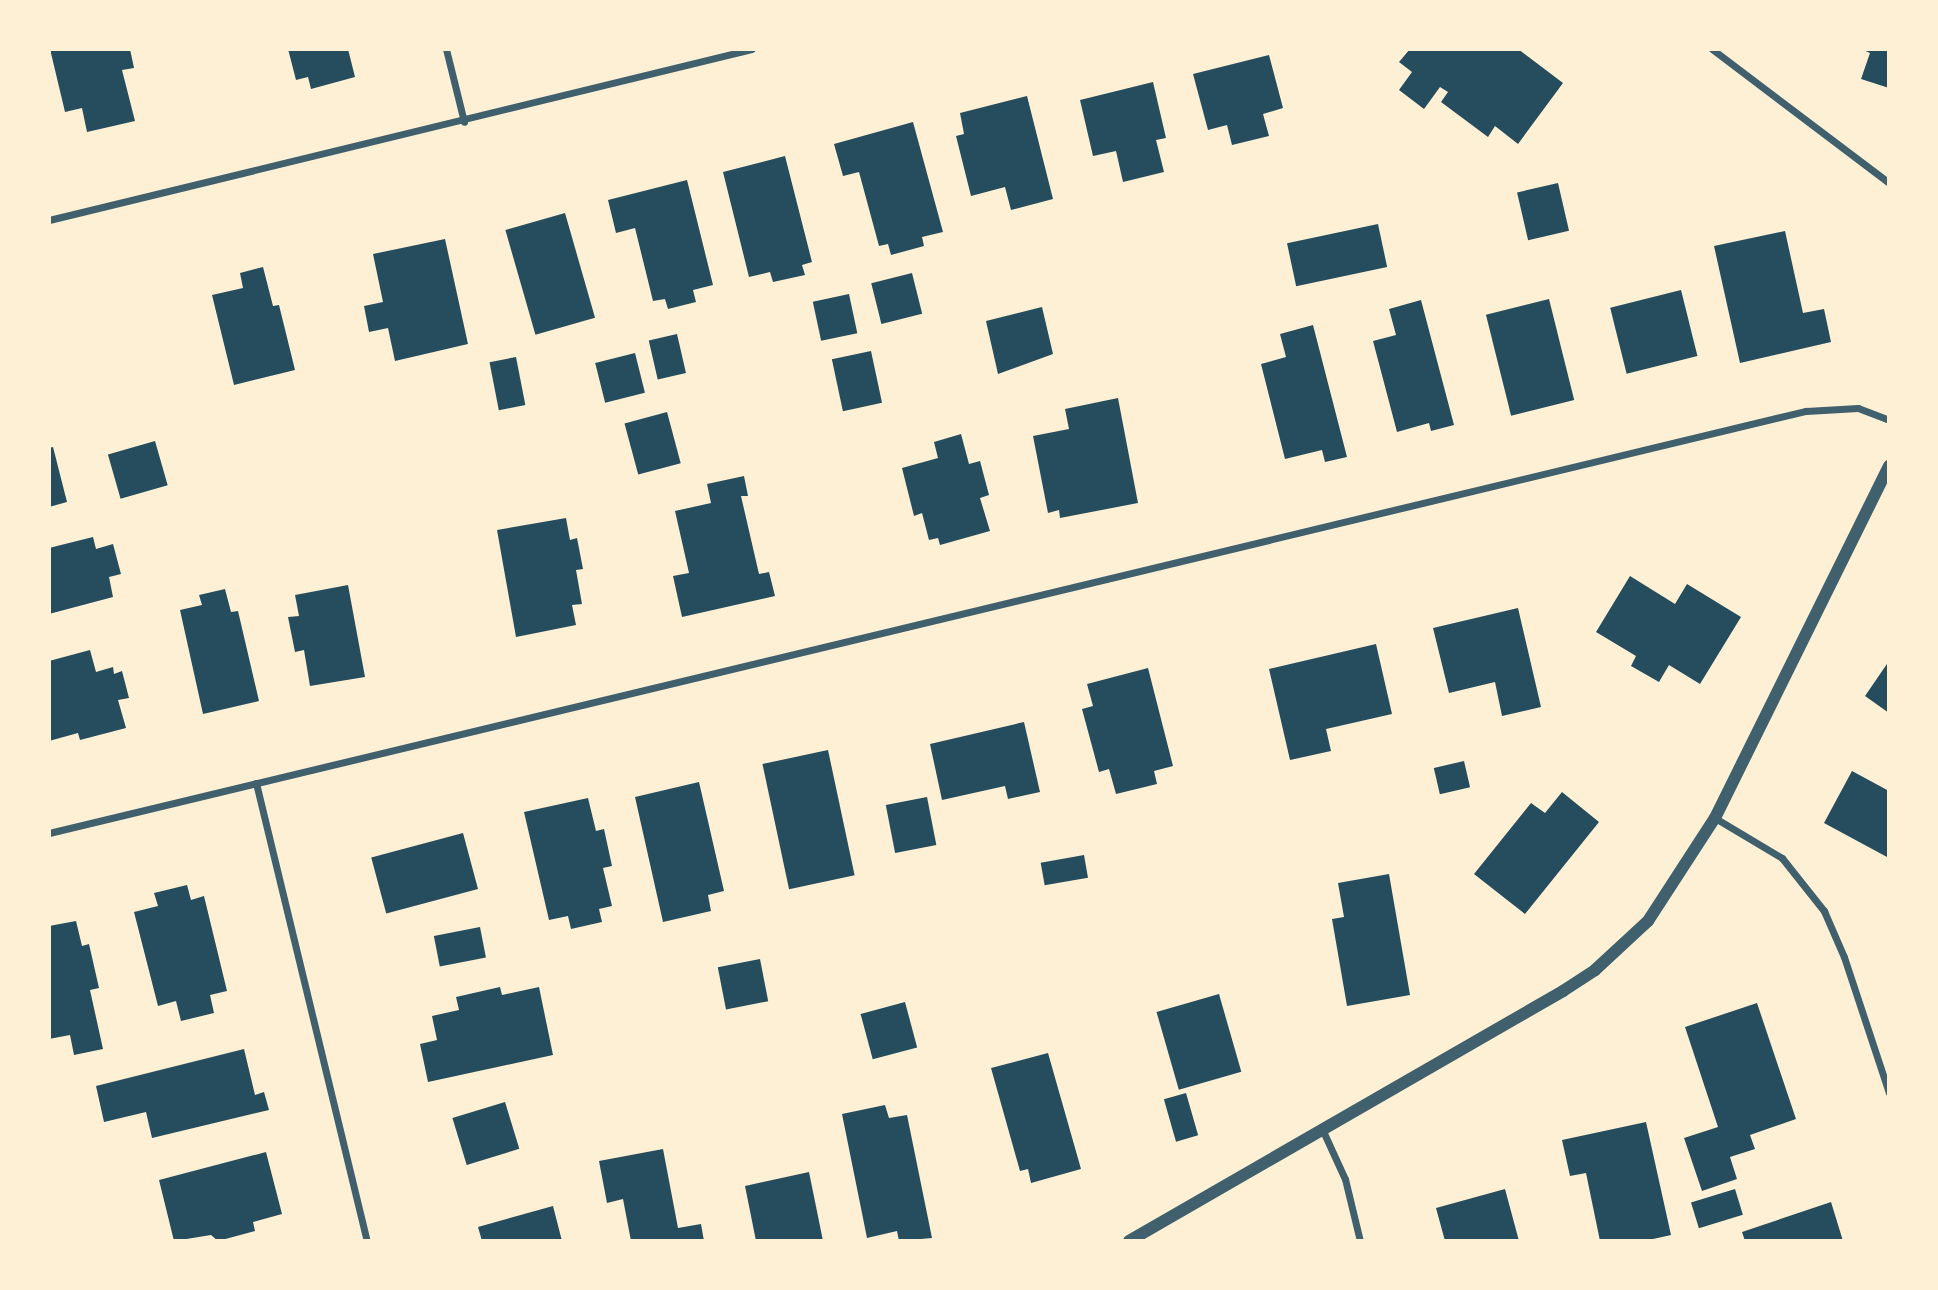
<!DOCTYPE html>
<html>
<head>
<meta charset="utf-8">
<style>
	body { margin:0 }
	#map { position:relative; width:1938px; height:1290px; overflow:hidden; background:#fdf0d5; font-family:"Noto Sans",sans-serif }
	div>[style] { position:absolute }
	[style*='--x'] { left:calc(var(--x)*1px); top:calc(var(--y)*1px); width:calc(var(--w)*1px); rotate:calc(var(--a)*1deg) }
	.building>* { inset:0; background:#264d5e; transform-origin:0 0 }
	.minor>* { height:7px; margin:-3.5px; padding:0 3.5px; transform-origin:3.5px; border-radius:3.5px; background:#3f606c }
	.tertiary>* { height:12px; margin:-6px; padding:0 6px; transform-origin:6px; border-radius:6px; background:#3f606c }
	span { translate:-50% -50%; white-space:nowrap; text-align:center; line-height:1.15; -webkit-text-stroke:5px #fdf0d5; paint-order:stroke }
	.frame { position:absolute; inset:0; border:51px solid #fdf0d5; pointer-events:none }
</style>
</head>
<body>
<div id="map">
	<div class="building">
		<div style="clip-path:polygon(50px 49px,130px 49px,134px 68px,122px 70px,135px 121px,87px 132px,82px 108px,65px 112px)"></div>
		<div style="clip-path:polygon(288px 49px,348px 49px,355px 77px,311px 89px,308px 77px,296px 80px)"></div>
		<div style="clip-path:polygon(1410px 49px,1518px 49px,1563px 83px,1518px 144px,1495px 126px,1488px 137px,1441px 102px,1448px 92px,1440px 87px,1424px 109px,1399px 90px,1412px 72px,1399px 62px)"></div>
		<div style="clip-path:polygon(1861px 49px,1889px 49px,1889px 88px,1861px 79px,1870px 53px)"></div>
		<div style="clip-path:polygon(1269px 55px,1283px 108px,1263px 114px,1269px 136px,1232px 145px,1227px 125px,1208px 130px,1193px 74px)"></div>
		<div style="clip-path:polygon(1153px 82px,1166px 138px,1156px 140px,1164px 172px,1123px 182px,1116px 151px,1093px 156px,1080px 100px)"></div>
		<div style="clip-path:polygon(1027px 96px,1053px 199px,1011px 210px,1005px 187px,971px 196px,956px 136px,964px 134px,960px 113px)"></div>
		<div style="clip-path:polygon(913px 122px,943px 232px,922px 237px,924px 246px,891px 255px,888px 244px,879px 246px,859px 172px,843px 176px,834px 144px)"></div>
		<div style="clip-path:polygon(785px 156px,812px 262px,802px 265px,805px 275px,773px 282px,770px 272px,749px 277px,723px 172px)"></div>
		<div style="clip-path:polygon(687px 180px,713px 285px,693px 290px,696px 302px,668px 309px,665px 299px,653px 301px,635px 228px,616px 233px,608px 200px)"></div>
		<div style="left:1558px;top:183px;width:49px;height:42px;rotate:77deg"></div>
		<div style="left:565px;top:213px;width:109px;height:62px;rotate:74deg"></div>
		<div style="left:1378px;top:224px;width:44px;height:93px;rotate:78deg"></div>
		<div style="clip-path:polygon(1785px 231px,1803px 313px,1824px 309px,1831px 342px,1740px 363px,1714px 246px)"></div>
		<div style="clip-path:polygon(445px 239px,468px 344px,395px 361px,388px 328px,369px 332px,364px 306px,383px 302px,373px 254px)"></div>
		<div style="clip-path:polygon(263px 267px,273px 306px,279px 305px,295px 370px,234px 385px,212px 295px,243px 288px,240px 273px)"></div>
		<div style="left:912px;top:273px;width:42px;height:42px;rotate:76deg"></div>
		<div style="left:1681px;top:290px;width:68px;height:73px;rotate:76deg"></div>
		<div style="left:849px;top:294px;width:40px;height:37px;rotate:78deg"></div>
		<div style="left:1549px;top:299px;width:104px;height:65px;rotate:76deg"></div>
		<div style="clip-path:polygon(1421px 300px,1454px 425px,1431px 431px,1429px 423px,1397px 432px,1373px 341px,1396px 335px,1389px 309px)"></div>
		<div style="clip-path:polygon(1042px 307px,1053px 354px,998px 374px,986px 321px)"></div>
		<div style="clip-path:polygon(1313px 325px,1347px 457px,1325px 462px,1322px 450px,1285px 459px,1261px 364px,1286px 357px,1280px 334px)"></div>
		<div style="left:677px;top:334px;width:40px;height:29px;rotate:77deg"></div>
		<div style="left:871px;top:351px;width:53px;height:40px;rotate:78deg"></div>
		<div style="left:635px;top:353px;width:41px;height:41px;rotate:76deg"></div>
		<div style="left:516px;top:357px;width:49px;height:27px;rotate:79deg"></div>
		<div style="clip-path:polygon(1118px 398px,1138px 503px,1060px 518px,1059px 510px,1048px 513px,1033px 436px,1069px 429px,1065px 409px)"></div>
		<div style="left:667px;top:412px;width:53px;height:44px;rotate:75deg"></div>
		<div style="clip-path:polygon(961px 434px,969px 464px,980px 461px,989px 495px,980px 498px,990px 531px,940px 545px,938px 538px,929px 540px,922px 513px,914px 516px,902px 468px,938px 458px,934px 442px)"></div>
		<div style="left:155px;top:441px;width:46px;height:49px;rotate:74deg"></div>
		<div style="clip-path:polygon(53px 447px,67px 502px,49px 507px,49px 448px)"></div>
		<div style="clip-path:polygon(744px 476px,748px 496px,741px 496px,759px 574px,769px 572px,775px 596px,682px 617px,673px 576px,689px 573px,675px 511px,711px 503px,707px 484px)"></div>
		<div style="clip-path:polygon(566px 518px,570px 540px,577px 538px,583px 569px,576px 570px,582px 604px,572px 605px,576px 625px,516px 637px,497px 530px)"></div>
		<div style="clip-path:polygon(93px 537px,96px 549px,113px 544px,121px 574px,109px 577px,113px 597px,49px 614px,49px 548px)"></div>
		<div style="clip-path:polygon(1630px 576px,1675px 604px,1687px 584px,1741px 617px,1700px 684px,1669px 665px,1659px 682px,1631px 666px,1636px 656px,1596px 632px)"></div>
		<div style="clip-path:polygon(348px 585px,365px 677px,310px 686px,304px 650px,295px 652px,288px 617px,299px 616px,295px 595px)"></div>
		<div style="clip-path:polygon(225px 589px,231px 612px,238px 611px,259px 701px,203px 714px,180px 610px,202px 605px,199px 595px)"></div>
		<div style="clip-path:polygon(1518px 608px,1541px 707px,1502px 716px,1495px 682px,1449px 693px,1433px 628px)"></div>
		<div style="clip-path:polygon(1376px 644px,1392px 714px,1326px 729px,1331px 751px,1290px 760px,1269px 669px)"></div>
		<div style="clip-path:polygon(90px 650px,96px 672px,113px 667px,114px 674px,122px 671px,129px 698px,118px 700px,126px 728px,80px 740px,78px 733px,49px 741px,49px 661px)"></div>
		<div style="clip-path:polygon(1889px 661px,1889px 713px,1865px 696px)"></div>
		<div style="clip-path:polygon(1148px 668px,1173px 766px,1154px 771px,1157px 784px,1116px 794px,1109px 769px,1099px 772px,1082px 709px,1093px 706px,1087px 684px)"></div>
		<div style="clip-path:polygon(1024px 722px,1040px 792px,1008px 799px,1005px 786px,942px 800px,930px 744px)"></div>
		<div style="left:828px;top:750px;width:128px;height:67px;rotate:78deg"></div>
		<div style="left:1464px;top:761px;width:27px;height:31px;rotate:77deg"></div>
		<div style="clip-path:polygon(1852px 771px,1889px 791px,1887px 857px,1824px 823px)"></div>
		<div style="clip-path:polygon(699px 782px,724px 891px,708px 895px,711px 911px,663px 922px,635px 797px)"></div>
		<div style="clip-path:polygon(1562px 792px,1599px 822px,1525px 914px,1474px 874px,1531px 803px,1545px 813px)"></div>
		<div style="left:927px;top:797px;width:49px;height:42px;rotate:79deg"></div>
		<div style="clip-path:polygon(588px 798px,596px 831px,604px 829px,612px 866px,603px 868px,612px 906px,599px 909px,602px 922px,571px 929px,568px 916px,549px 920px,524px 812px)"></div>
		<div style="left:463px;top:833px;width:58px;height:95px;rotate:75deg"></div>
		<div style="left:1084px;top:855px;width:23px;height:44px;rotate:80deg"></div>
		<div style="clip-path:polygon(1389px 874px,1410px 995px,1347px 1006px,1332px 919px,1344px 917px,1338px 883px)"></div>
		<div style="clip-path:polygon(187px 885px,191px 900px,204px 896px,227px 991px,210px 995px,214px 1013px,181px 1021px,176px 1001px,158px 1006px,134px 912px,158px 906px,154px 893px)"></div>
		<div style="clip-path:polygon(76px 921px,82px 946px,89px 944px,99px 988px,90px 990px,103px 1049px,74px 1055px,70px 1035px,49px 1039px,49px 926px)"></div>
		<div style="left:480px;top:927px;width:31px;height:47px;rotate:79deg"></div>
		<div style="left:760px;top:959px;width:43px;height:43px;rotate:79deg"></div>
		<div style="clip-path:polygon(500px 987px,502px 995px,539px 987px,553px 1055px,428px 1082px,420px 1044px,437px 1040px,432px 1016px,459px 1010px,456px 997px)"></div>
		<div style="left:1219px;top:994px;width:81px;height:65px;rotate:74deg"></div>
		<div style="left:905px;top:1002px;width:47px;height:46px;rotate:75deg"></div>
		<div style="clip-path:polygon(1757px 1003px,1796px 1119px,1750px 1135px,1755px 1149px,1730px 1157px,1737px 1179px,1702px 1191px,1684px 1138px,1718px 1127px,1685px 1027px)"></div>
		<div style="clip-path:polygon(244px 1049px,255px 1095px,264px 1092px,269px 1110px,152px 1138px,146px 1112px,104px 1122px,96px 1086px)"></div>
		<div style="clip-path:polygon(1048px 1053px,1081px 1169px,1031px 1183px,1028px 1169px,1020px 1171px,991px 1068px)"></div>
		<div style="left:1186px;top:1093px;width:44px;height:23px;rotate:74deg"></div>
		<div style="left:505px;top:1102px;width:49px;height:55px;rotate:73deg"></div>
		<div style="clip-path:polygon(885px 1105px,889px 1118px,907px 1115px,932px 1238px,899px 1241px,897px 1231px,867px 1238px,842px 1114px)"></div>
		<div style="clip-path:polygon(1646px 1122px,1671px 1235px,1644px 1241px,1600px 1241px,1586px 1173px,1570px 1176px,1562px 1140px)"></div>
		<div style="clip-path:polygon(663px 1149px,678px 1228px,701px 1224px,704px 1241px,631px 1241px,623px 1199px,607px 1203px,599px 1161px)"></div>
		<div style="clip-path:polygon(266px 1152px,282px 1214px,253px 1222px,255px 1231px,218px 1241px,211px 1235px,174px 1241px,159px 1180px)"></div>
		<div style="clip-path:polygon(809px 1172px,823px 1241px,756px 1241px,745px 1186px)"></div>
		<div style="clip-path:polygon(1505px 1189px,1519px 1241px,1445px 1241px,1436px 1208px)"></div>
		<div style="left:1735px;top:1189px;width:27px;height:46px;rotate:73deg"></div>
		<div style="clip-path:polygon(1831px 1202px,1843px 1241px,1745px 1241px,1742px 1232px)"></div>
		<div style="clip-path:polygon(553px 1206px,562px 1241px,482px 1241px,478px 1227px)"></div>
	</div>
	<div class="minor">
		<div style="--x:446;--y:49;--w:75;--a:76.1"></div>
		<div style="--x:1712;--y:49;--w:222;--a:37.1"></div>
		<div style="--x:49;--y:220;--w:723;--a:-13.67"></div>
		<div style="--x:256;--y:783;--w:471;--a:76.4"></div>
		<div style="--x:1715;--y:818;--w:78;--a:30.8"></div>
		<div style="--x:1782;--y:858;--w:68;--a:51.6"></div>
		<div style="--x:1824;--y:911;--w:50;--a:66.5"></div>
		<div style="--x:1844;--y:957;--w:143;--a:71.7"></div>
		<div style="--x:49;--y:833;--w:1807;--a:-13.51"></div>
		<div style="--x:1806;--y:411;--w:52;--a:-3.3"></div>
		<div style="--x:1858;--y:408;--w:33;--a:21"></div>
		<div style="--x:1323;--y:1131;--w:53;--a:65.4"></div>
		<div style="--x:1345;--y:1179;--w:64;--a:76.4"></div>
	</div>
	<div class="tertiary">
		<div style="--x:1129;--y:1241;--w:501;--a:-29.94"></div>
		<div style="--x:1563;--y:991;--w:38;--a:-33"></div>
		<div style="--x:1595;--y:970;--w:72;--a:-42.8"></div>
		<div style="--x:1648;--y:921;--w:123;--a:-57"></div>
		<div style="--x:1715;--y:818;--w:393;--a:-63.7"></div>
	</div>
	<div class="frame"></div>
</div>
</body>
</html>
